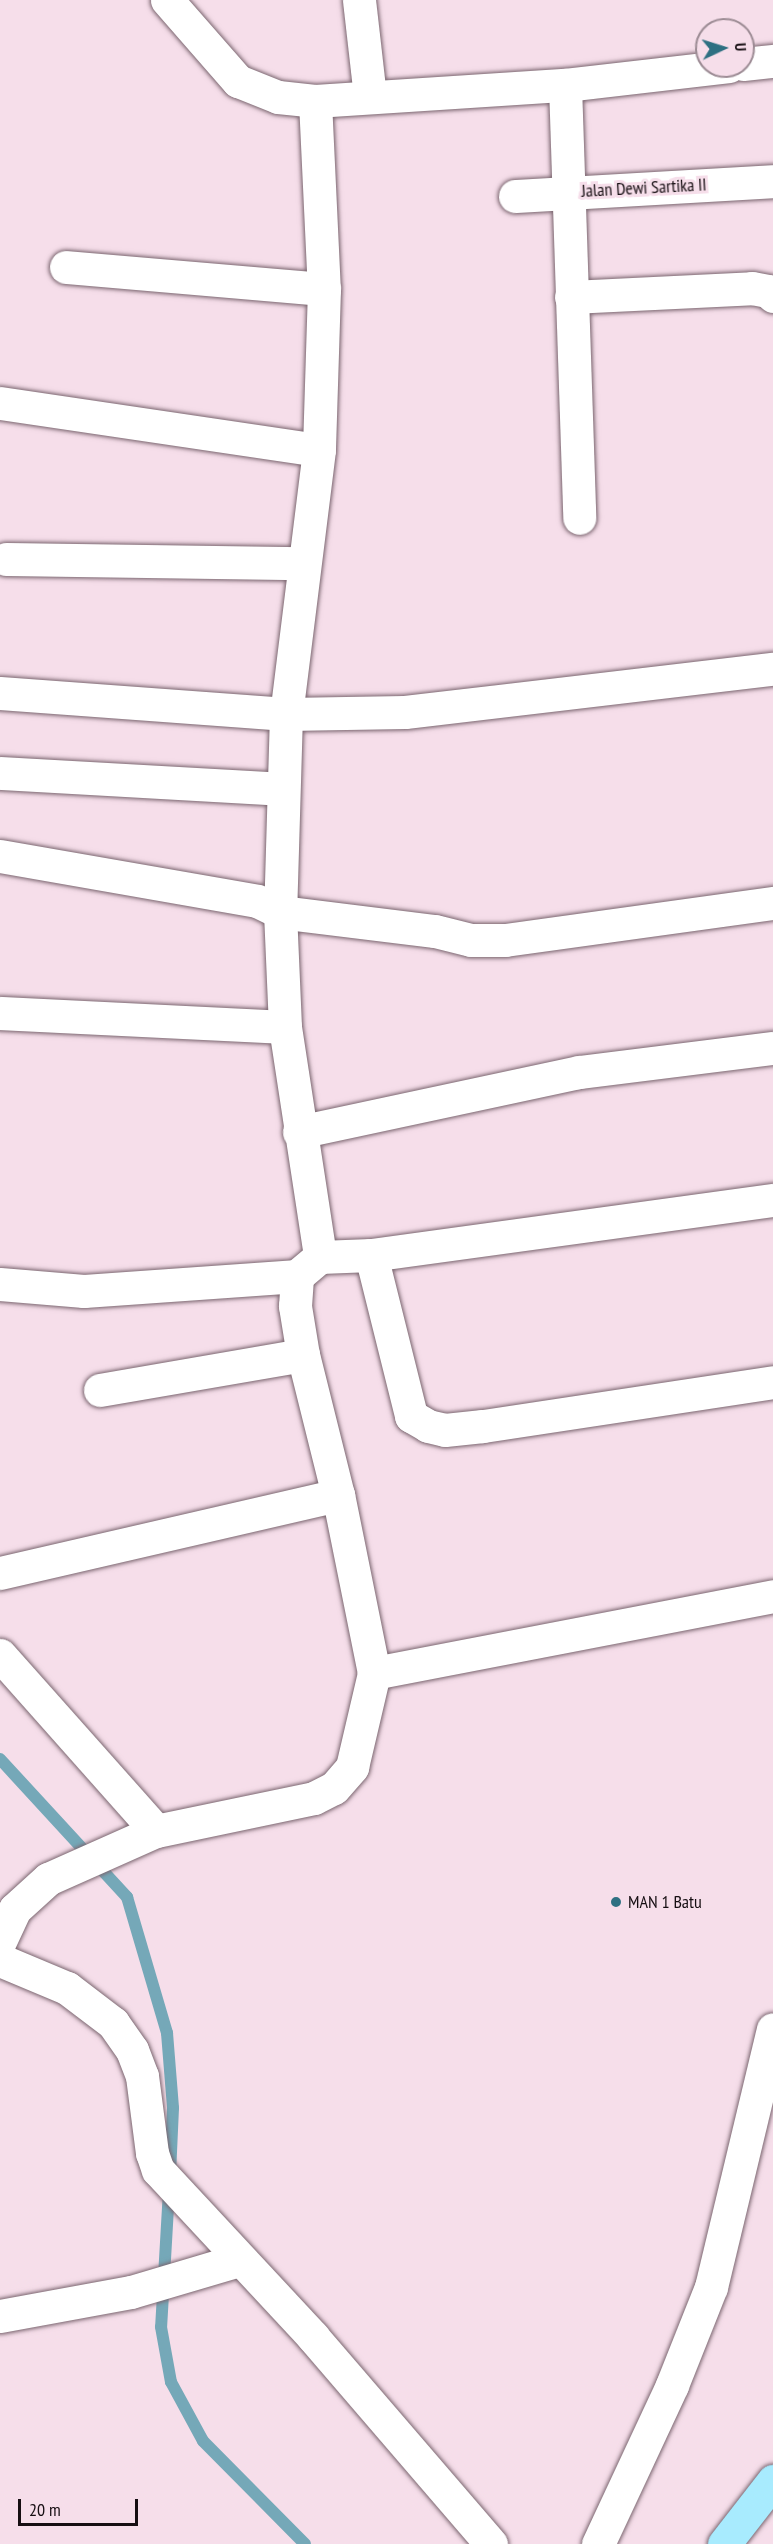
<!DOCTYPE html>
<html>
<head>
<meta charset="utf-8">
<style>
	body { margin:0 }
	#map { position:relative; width:773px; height:2544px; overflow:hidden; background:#f6deea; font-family:"PT Sans Narrow",sans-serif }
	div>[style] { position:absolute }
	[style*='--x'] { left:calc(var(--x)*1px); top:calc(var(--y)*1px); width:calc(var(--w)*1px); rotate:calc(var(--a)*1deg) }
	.stream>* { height:12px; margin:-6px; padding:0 6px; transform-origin:6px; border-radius:6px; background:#75a8b8 }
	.roads { filter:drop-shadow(0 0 2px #7b6670) drop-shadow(0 0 2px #7b6670) }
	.street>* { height:33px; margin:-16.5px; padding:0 16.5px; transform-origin:16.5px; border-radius:16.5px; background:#fff }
	.primary>* { height:33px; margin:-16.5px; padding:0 16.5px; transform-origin:16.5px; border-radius:16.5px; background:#a8ebfe }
	.dots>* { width:16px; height:16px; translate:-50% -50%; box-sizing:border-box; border:3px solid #f6deea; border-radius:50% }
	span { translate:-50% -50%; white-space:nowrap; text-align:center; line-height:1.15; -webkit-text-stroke:6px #f6deea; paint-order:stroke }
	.street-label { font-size:18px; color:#160e12 }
	.poi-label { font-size:18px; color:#160e12 }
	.left { translate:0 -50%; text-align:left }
	.north { position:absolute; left:695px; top:18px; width:60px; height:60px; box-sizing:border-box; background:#f6deea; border:2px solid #9c8b94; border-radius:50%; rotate:86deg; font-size:16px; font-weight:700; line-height:24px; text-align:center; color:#160e12 }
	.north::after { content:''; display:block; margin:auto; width:21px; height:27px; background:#2e7082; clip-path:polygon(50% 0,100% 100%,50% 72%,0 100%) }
	.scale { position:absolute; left:18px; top:2499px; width:120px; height:27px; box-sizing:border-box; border:3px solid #160e12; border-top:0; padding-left:8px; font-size:18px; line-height:21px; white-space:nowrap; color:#160e12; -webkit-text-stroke:4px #f6deea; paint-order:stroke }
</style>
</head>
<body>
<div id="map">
	<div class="stream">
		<div style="--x:0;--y:1759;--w:188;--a:47.4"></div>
		<div style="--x:127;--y:1897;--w:142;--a:73.6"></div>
		<div style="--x:167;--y:2033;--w:75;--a:85.4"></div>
		<div style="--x:173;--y:2108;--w:65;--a:92.6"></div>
		<div style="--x:169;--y:2190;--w:137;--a:93.3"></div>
		<div style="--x:161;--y:2327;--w:56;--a:79.7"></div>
		<div style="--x:171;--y:2382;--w:67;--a:61.5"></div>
		<div style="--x:203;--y:2441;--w:145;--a:45.3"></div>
	</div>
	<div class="roads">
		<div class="street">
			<div style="--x:167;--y:0;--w:108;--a:48.8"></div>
			<div style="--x:238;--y:81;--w:43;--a:21.8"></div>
			<div style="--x:278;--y:97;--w:37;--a:6"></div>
			<div style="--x:315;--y:101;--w:251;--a:-3.7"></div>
			<div style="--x:565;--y:85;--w:165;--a:-6.6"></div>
			<div style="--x:359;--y:0;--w:97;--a:83.5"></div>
			<div style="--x:743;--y:64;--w:30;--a:-6"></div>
			<div style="--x:565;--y:85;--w:433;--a:88.1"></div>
			<div style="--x:315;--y:101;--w:188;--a:87.3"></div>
			<div style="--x:324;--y:289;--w:161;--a:91.8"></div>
			<div style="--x:319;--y:450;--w:266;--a:97.1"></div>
			<div style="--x:286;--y:714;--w:198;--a:91.7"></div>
			<div style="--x:280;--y:912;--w:115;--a:87.5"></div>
			<div style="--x:285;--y:1027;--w:233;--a:81.3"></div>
			<div style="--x:515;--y:196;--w:258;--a:-3.3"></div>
			<div style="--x:66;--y:267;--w:259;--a:4.9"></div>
			<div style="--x:571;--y:297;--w:181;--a:-2.8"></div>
			<div style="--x:752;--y:288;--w:16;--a:11"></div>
			<div style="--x:768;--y:291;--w:7;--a:45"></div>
			<div style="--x:0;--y:403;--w:322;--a:8.4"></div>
			<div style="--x:6;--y:559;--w:297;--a:0.8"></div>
			<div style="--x:0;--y:693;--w:287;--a:4.2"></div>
			<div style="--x:286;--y:714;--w:119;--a:-1"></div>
			<div style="--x:405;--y:712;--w:371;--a:-6.7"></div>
			<div style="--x:0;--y:773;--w:282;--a:3.2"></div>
			<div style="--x:0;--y:856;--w:261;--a:9.9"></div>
			<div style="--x:257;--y:901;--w:25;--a:26"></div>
			<div style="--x:280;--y:912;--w:156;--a:7"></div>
			<div style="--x:435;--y:931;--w:37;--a:14"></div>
			<div style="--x:471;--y:940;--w:34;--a:0"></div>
			<div style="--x:505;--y:940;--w:271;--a:-7.9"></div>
			<div style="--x:0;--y:1013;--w:285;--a:2.8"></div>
			<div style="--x:299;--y:1132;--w:286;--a:-12.1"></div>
			<div style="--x:579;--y:1072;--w:195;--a:-7.1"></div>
			<div style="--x:371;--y:1255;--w:166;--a:76"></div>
			<div style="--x:411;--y:1416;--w:20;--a:30"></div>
			<div style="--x:428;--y:1426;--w:17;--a:13"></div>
			<div style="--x:445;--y:1430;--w:38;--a:-6"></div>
			<div style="--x:483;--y:1426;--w:293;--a:-8.6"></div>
			<div style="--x:0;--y:1284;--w:84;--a:4.8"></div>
			<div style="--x:84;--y:1291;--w:214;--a:-4"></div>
			<div style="--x:100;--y:1390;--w:206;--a:-9.8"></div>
			<div style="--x:0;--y:1573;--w:347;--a:-13"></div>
			<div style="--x:0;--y:1655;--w:235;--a:48.4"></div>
			<div style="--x:374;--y:1673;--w:406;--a:-10.9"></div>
			<div style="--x:0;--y:1941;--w:35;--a:-65"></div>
			<div style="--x:15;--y:1909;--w:45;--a:-42.3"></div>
			<div style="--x:48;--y:1879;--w:118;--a:-24"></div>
			<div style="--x:156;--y:1831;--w:161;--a:-11.8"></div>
			<div style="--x:314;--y:1798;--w:22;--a:-27"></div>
			<div style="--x:334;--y:1788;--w:28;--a:-49"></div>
			<div style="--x:352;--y:1767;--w:97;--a:-76.8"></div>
			<div style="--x:374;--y:1673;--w:182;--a:-101.4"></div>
			<div style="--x:338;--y:1495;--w:144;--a:-104"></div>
			<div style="--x:303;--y:1355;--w:50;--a:-99.3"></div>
			<div style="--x:295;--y:1306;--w:30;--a:-86"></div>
			<div style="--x:297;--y:1276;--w:30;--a:-40"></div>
			<div style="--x:320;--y:1257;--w:51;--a:-2.2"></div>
			<div style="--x:371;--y:1255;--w:406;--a:-7.8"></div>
			<div style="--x:0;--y:1960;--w:73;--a:22.7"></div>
			<div style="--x:67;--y:1988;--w:58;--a:37.3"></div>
			<div style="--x:113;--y:2023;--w:33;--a:55"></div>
			<div style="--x:132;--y:2050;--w:28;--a:69"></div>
			<div style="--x:142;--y:2076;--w:78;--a:82.6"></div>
			<div style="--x:152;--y:2153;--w:18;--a:71"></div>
			<div style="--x:158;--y:2170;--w:228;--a:47.1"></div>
			<div style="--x:313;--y:2337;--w:273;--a:49.3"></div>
			<div style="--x:0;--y:2316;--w:133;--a:-10.4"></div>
			<div style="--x:131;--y:2292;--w:113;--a:-16.5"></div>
			<div style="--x:598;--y:2544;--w:175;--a:-65"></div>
			<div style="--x:672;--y:2385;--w:105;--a:-68.3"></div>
			<div style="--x:711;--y:2287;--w:265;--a:-76.5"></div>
		</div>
		<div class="primary">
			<div style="--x:724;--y:2544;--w:80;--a:-52.1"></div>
		</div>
	</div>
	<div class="dots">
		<div style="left:616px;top:1902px;background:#2e7082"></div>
	</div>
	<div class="street-label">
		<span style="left:644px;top:188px;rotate:-3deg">Jalan Dewi Sartika II</span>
	</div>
	<div class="poi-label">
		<span class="left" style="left:628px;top:1902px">MAN 1 Batu</span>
	</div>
	<div class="north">U</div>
	<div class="scale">20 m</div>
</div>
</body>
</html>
